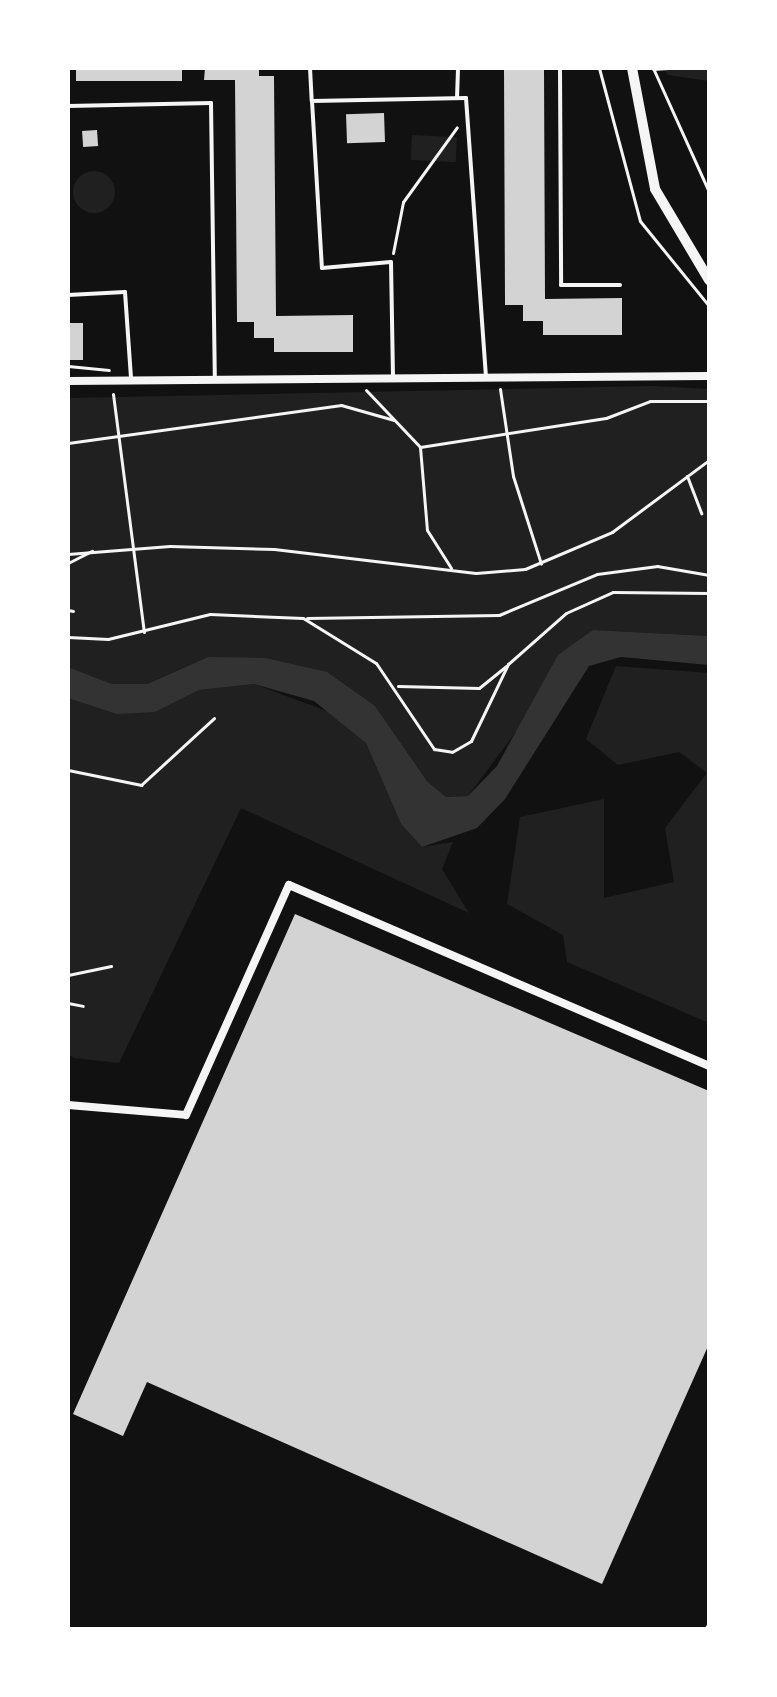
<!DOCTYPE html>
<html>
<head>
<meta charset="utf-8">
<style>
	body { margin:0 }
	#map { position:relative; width:777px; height:1697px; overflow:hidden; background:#111; font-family:"DejaVu Sans",sans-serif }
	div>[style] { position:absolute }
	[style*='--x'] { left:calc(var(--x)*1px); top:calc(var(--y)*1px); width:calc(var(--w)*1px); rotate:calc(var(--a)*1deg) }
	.green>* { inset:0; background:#202020; transform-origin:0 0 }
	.round { border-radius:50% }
	.water>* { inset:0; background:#333 }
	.building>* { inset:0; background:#d3d3d3; transform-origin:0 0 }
	.path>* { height:3px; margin:-1.5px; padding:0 1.5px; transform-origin:1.5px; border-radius:1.5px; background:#f5f5f5 }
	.service>* { height:4px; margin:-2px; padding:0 2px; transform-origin:2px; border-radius:2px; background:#f5f5f5 }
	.minor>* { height:8px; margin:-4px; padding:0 4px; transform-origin:4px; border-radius:4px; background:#f5f5f5 }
	.tertiary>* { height:10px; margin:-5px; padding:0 5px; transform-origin:5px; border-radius:5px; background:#f5f5f5 }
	span { translate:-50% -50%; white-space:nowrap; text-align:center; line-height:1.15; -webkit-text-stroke:7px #fff; paint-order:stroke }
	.frame { position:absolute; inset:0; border:70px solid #fff; pointer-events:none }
</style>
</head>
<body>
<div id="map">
	<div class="green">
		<div style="clip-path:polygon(663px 68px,709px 69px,709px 81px,668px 75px)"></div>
		<div style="left:412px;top:135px;width:45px;height:25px;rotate:3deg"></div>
		<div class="round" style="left:73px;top:171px;width:42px;height:42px"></div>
		<div style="clip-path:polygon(654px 386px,709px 389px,709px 636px,592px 630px,468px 796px,446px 797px,427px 781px,375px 706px,208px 657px,146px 684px,112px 684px,68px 667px,68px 398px)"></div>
		<div style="clip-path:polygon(616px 666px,709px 673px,709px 1023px,567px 962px,563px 935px,507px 904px,520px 817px,604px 799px,604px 898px,674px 882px,665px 828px,707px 773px,679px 752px,618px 765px,586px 739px)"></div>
		<div style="clip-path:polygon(254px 684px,340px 716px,366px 743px,401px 824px,422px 847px,453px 842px,442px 869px,469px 913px,241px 808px,119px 1063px,74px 1058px,68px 1054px,68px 698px,155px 712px,199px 690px)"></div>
	</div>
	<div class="water">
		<div style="clip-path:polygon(593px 630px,709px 636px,709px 665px,621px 657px,589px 666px,505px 799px,477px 828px,422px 847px,401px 824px,366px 743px,314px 701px,254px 684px,199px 690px,155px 712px,117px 714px,68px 698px,68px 667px,112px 684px,147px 684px,208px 657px,265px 658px,327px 672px,375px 706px,427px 781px,446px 797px,468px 796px,497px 766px,558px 655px)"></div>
	</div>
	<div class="building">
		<div style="left:76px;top:68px;width:106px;height:13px"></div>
		<div style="clip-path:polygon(205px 68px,259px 68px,259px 76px,274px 76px,276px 316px,353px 315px,353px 352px,274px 352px,274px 338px,254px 338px,254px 322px,237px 322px,235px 80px,204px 80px)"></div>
		<div style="clip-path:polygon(504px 68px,544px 68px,545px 299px,622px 298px,622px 335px,543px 335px,543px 321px,523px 321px,523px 305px,505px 305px)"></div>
		<div style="left:384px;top:113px;width:29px;height:38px;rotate:88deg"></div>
		<div style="left:97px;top:130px;width:16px;height:15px;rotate:86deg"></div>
		<div style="left:68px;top:323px;width:15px;height:37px"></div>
		<div style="clip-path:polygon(295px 914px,709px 1091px,709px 1344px,602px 1584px,147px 1382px,123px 1436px,73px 1414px)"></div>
	</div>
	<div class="path">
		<div style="--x:599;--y:68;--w:158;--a:75"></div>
		<div style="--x:640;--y:221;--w:109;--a:50.9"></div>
		<div style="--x:653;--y:68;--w:136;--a:65.7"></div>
		<div style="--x:653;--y:69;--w:15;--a:-4"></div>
		<div style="--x:393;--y:253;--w:52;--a:-78.9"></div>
		<div style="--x:403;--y:202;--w:92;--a:-54.2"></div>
		<div style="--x:68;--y:366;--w:41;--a:5.6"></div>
		<div style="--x:500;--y:389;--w:88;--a:81.5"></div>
		<div style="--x:513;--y:476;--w:92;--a:72.3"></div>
		<div style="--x:366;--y:390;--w:79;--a:46.5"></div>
		<div style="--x:420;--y:447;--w:83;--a:85.2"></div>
		<div style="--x:427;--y:530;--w:45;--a:57.7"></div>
		<div style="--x:113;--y:394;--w:240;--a:82.6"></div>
		<div style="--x:68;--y:443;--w:276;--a:-7.9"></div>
		<div style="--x:341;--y:405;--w:55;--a:15.8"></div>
		<div style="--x:420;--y:447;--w:188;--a:-8.9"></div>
		<div style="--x:606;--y:418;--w:47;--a:-21.1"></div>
		<div style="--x:650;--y:401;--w:59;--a:0"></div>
		<div style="--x:687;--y:476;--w:40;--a:69"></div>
		<div style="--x:68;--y:554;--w:102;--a:-4.5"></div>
		<div style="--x:170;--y:546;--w:104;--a:1.7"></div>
		<div style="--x:274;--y:549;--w:203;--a:6.8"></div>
		<div style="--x:476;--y:573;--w:49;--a:-4.7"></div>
		<div style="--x:525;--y:569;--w:95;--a:-23"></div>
		<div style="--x:612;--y:532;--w:121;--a:-36.6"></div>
		<div style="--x:68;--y:563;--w:27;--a:-27"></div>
		<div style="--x:68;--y:610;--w:5;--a:11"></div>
		<div style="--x:307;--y:618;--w:192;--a:-0.9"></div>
		<div style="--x:499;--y:615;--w:106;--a:-22.7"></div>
		<div style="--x:597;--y:574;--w:61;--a:-7.6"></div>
		<div style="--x:657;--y:566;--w:53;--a:9.8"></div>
		<div style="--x:68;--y:637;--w:40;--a:2.9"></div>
		<div style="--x:108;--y:639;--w:105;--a:-13.8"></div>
		<div style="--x:210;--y:614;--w:93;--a:2.5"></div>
		<div style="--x:303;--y:618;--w:86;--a:31.7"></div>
		<div style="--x:376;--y:663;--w:104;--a:56"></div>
		<div style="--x:434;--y:749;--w:18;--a:9"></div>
		<div style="--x:452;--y:752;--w:22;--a:-30"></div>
		<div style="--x:471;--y:741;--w:85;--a:-64.3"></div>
		<div style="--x:508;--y:664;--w:77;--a:-41.3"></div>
		<div style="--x:566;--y:613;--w:51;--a:-24.1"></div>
		<div style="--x:613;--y:592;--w:96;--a:0.6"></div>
		<div style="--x:398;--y:686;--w:81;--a:1.4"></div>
		<div style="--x:479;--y:688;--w:35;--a:-39"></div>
		<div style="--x:68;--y:770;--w:75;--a:11.6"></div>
		<div style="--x:141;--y:785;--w:99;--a:-42.5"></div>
		<div style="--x:68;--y:975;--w:44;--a:-11.8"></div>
		<div style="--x:68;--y:1003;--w:15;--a:11"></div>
	</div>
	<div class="service">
		<div style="--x:310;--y:68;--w:33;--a:87"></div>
		<div style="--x:312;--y:101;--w:154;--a:-1.1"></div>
		<div style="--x:466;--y:98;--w:280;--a:85.9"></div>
		<div style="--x:560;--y:68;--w:217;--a:89.7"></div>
		<div style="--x:561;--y:285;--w:59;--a:0"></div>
		<div style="--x:457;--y:98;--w:30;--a:-88"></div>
		<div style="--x:312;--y:101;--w:167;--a:86.6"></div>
		<div style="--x:322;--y:268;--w:69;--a:-5"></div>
		<div style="--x:391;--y:262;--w:117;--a:89"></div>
		<div style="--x:68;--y:106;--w:143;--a:-1.2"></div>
		<div style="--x:211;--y:103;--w:276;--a:89.2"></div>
		<div style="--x:68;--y:295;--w:57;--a:-3"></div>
		<div style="--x:125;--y:292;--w:86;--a:86"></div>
		<div style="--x:707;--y:1629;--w:4;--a:-63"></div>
	</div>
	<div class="minor">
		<div style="--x:68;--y:381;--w:641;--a:-0.45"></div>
		<div style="--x:68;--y:1105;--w:118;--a:4.8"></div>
		<div style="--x:186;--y:1115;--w:252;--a:-65.9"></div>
		<div style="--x:289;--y:885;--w:457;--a:23.3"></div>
	</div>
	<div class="tertiary">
		<div style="--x:632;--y:68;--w:123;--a:79.2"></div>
		<div style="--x:655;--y:189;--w:106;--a:59.3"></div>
	</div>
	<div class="frame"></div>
</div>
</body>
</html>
